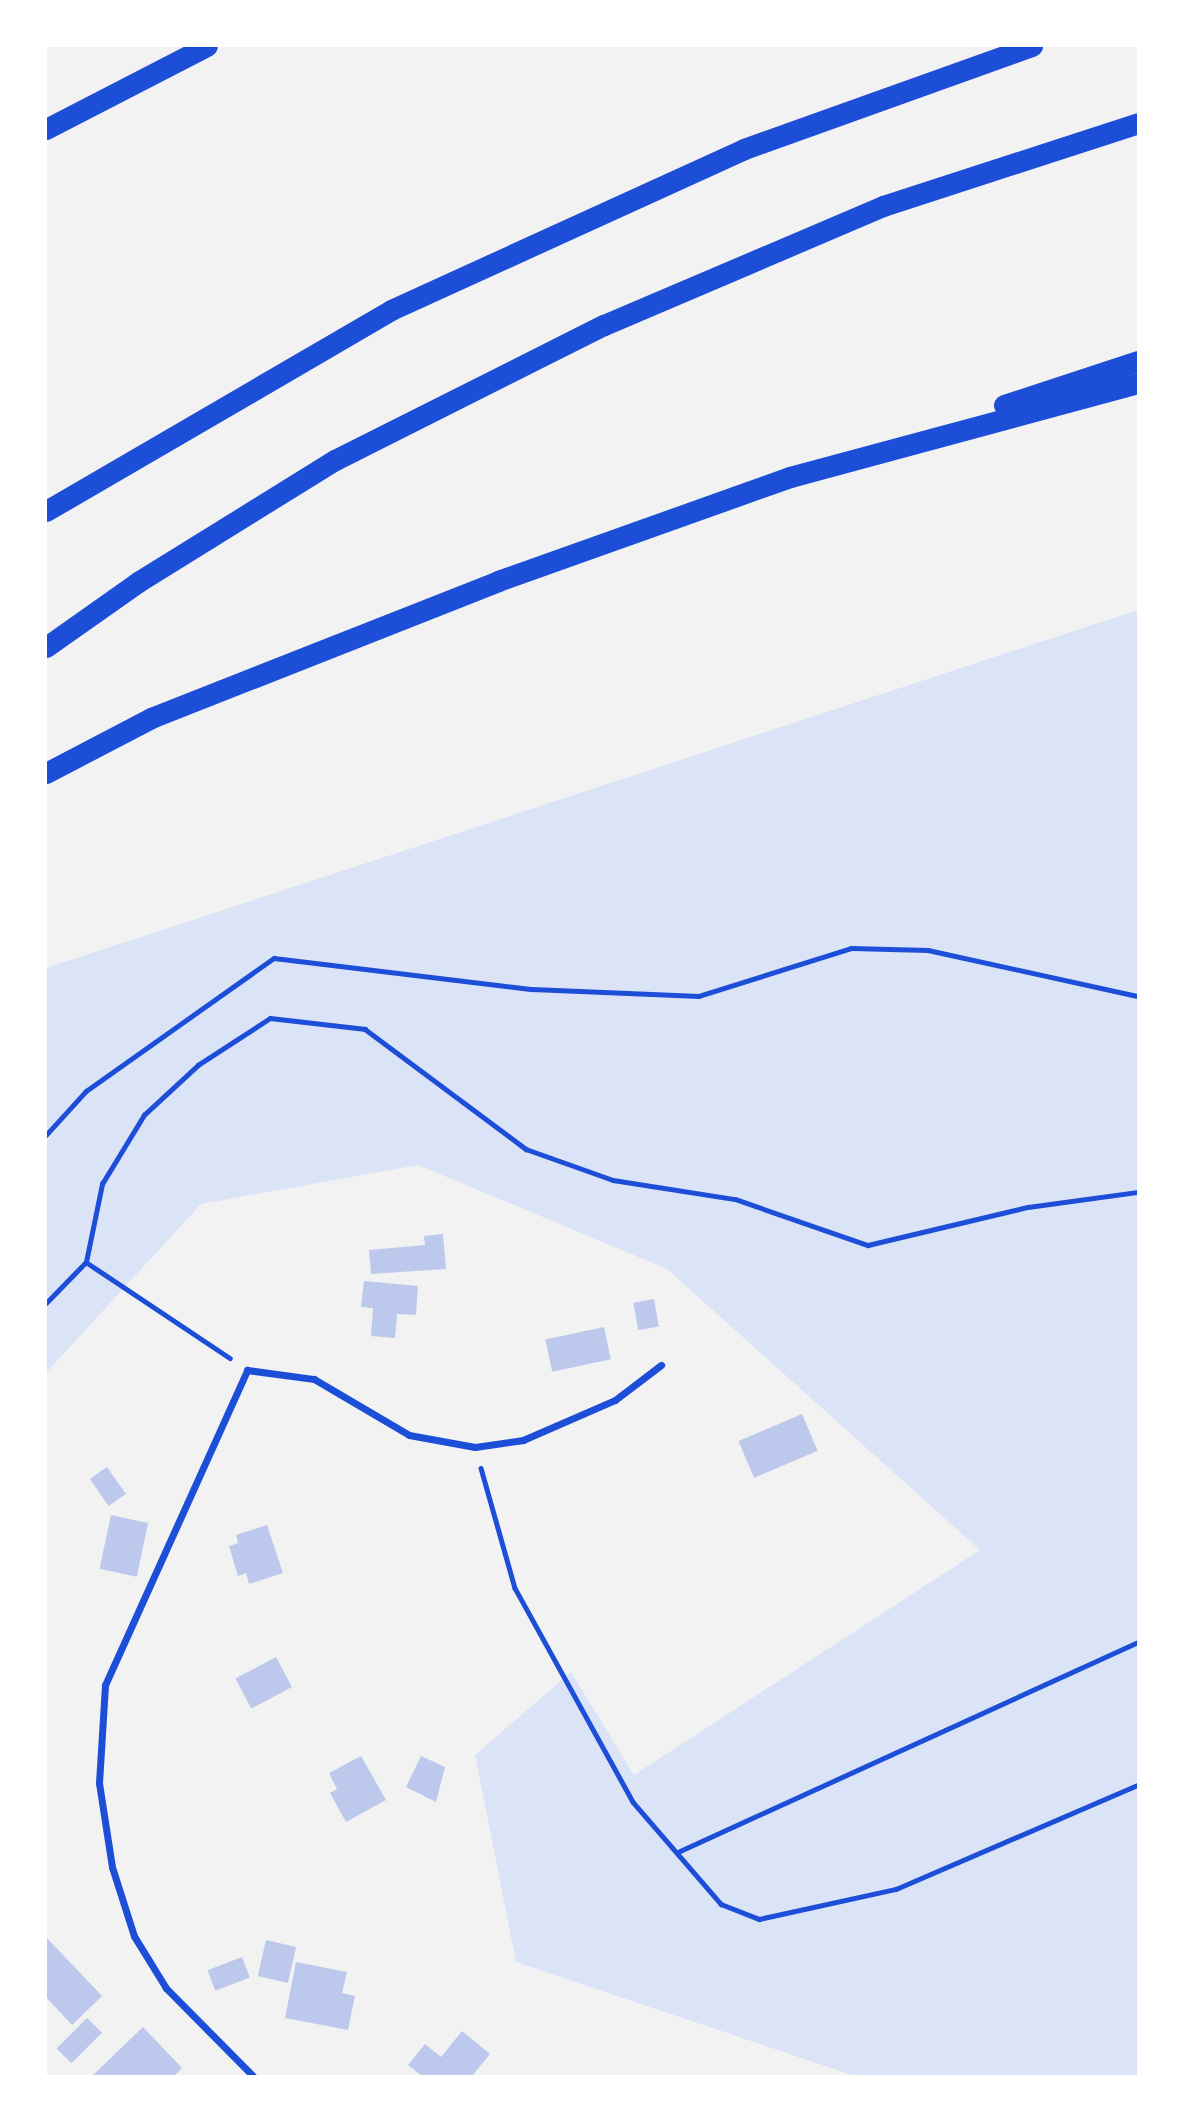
<!DOCTYPE html>
<html>
<head>
<meta charset="utf-8">
<style>
	body { margin:0 }
	#map { position:relative; width:1184px; height:2122px; overflow:hidden; background:#f2f2f2; font-family:"Archivo Narrow",sans-serif }
	div>[style] { position:absolute }
	[style*='--x'] { left:calc(var(--x)*1px); top:calc(var(--y)*1px); width:calc(var(--w)*1px); rotate:calc(var(--a)*1deg) }
	.green>* { inset:0; background:#dbe4f7 }
	.building>* { inset:0; background:#bdc9ec; transform-origin:0 0 }
	.path>* { height:4.5px; margin:-2.25px; padding:0 2.25px; transform-origin:2.25px; border-radius:2.25px; background:#1d4ed8 }
	.minor>* { height:7px; margin:-3.5px; padding:0 3.5px; transform-origin:3.5px; border-radius:3.5px; background:#1d4ed8 }
	.motorway>* { height:21px; margin:-10.5px; padding:0 10.5px; transform-origin:10.5px; border-radius:10.5px; background:#1d4ed8 }
	span { translate:-50% -50%; white-space:nowrap; text-align:center; line-height:1.15; -webkit-text-stroke:5px #fff; paint-order:stroke }
	.frame { position:absolute; inset:0; border:47px solid #fff; pointer-events:none }
</style>
</head>
<body>
<div id="map">
	<div class="green">
		<div style="clip-path:polygon(1138px 610px,1138px 2076px,855px 2076px,516px 1962px,475px 1755px,571px 1672px,634px 1775px,980px 1550px,667px 1269px,418px 1165px,201px 1204px,46px 1373px,46px 968px)"></div>
	</div>
	<div class="building">
		<div style="clip-path:polygon(443px 1234px,446px 1269px,371px 1274px,369px 1250px,425px 1245px,424px 1236px)"></div>
		<div style="clip-path:polygon(364px 1281px,418px 1286px,416px 1315px,397px 1314px,395px 1338px,371px 1336px,373px 1308px,361px 1307px)"></div>
		<div style="left:654px;top:1299px;width:28px;height:21px;rotate:80deg"></div>
		<div style="left:604px;top:1327px;width:33px;height:60px;rotate:78deg"></div>
		<div style="left:802px;top:1414px;width:40px;height:69px;rotate:67deg"></div>
		<div style="left:107px;top:1467px;width:33px;height:21px;rotate:55deg"></div>
		<div style="left:111px;top:1515px;width:38px;height:55px;rotate:12deg"></div>
		<div style="clip-path:polygon(267px 1525px,283px 1573px,249px 1584px,246px 1573px,238px 1576px,229px 1546px,238px 1543px,236px 1535px)"></div>
		<div style="left:276px;top:1657px;width:34px;height:46px;rotate:62deg"></div>
		<div style="clip-path:polygon(361px 1756px,386px 1800px,346px 1822px,330px 1793px,337px 1789px,329px 1773px)"></div>
		<div style="clip-path:polygon(421px 1756px,445px 1767px,436px 1802px,406px 1787px)"></div>
		<div style="clip-path:polygon(46px 1937px,102px 1996px,72px 2025px,46px 1997px)"></div>
		<div style="left:266px;top:1940px;width:31px;height:37px;rotate:13deg"></div>
		<div style="left:242px;top:1957px;width:22px;height:37px;rotate:69deg"></div>
		<div style="clip-path:polygon(296px 1962px,347px 1972px,342px 1993px,355px 1996px,348px 2030px,285px 2018px)"></div>
		<div style="left:87px;top:2018px;width:21px;height:43px;rotate:45deg"></div>
		<div style="clip-path:polygon(143px 2027px,182px 2068px,174px 2076px,92px 2076px)"></div>
		<div style="clip-path:polygon(462px 2031px,490px 2054px,472px 2076px,422px 2076px,408px 2065px,425px 2044px,441px 2057px)"></div>
	</div>
	<div class="path">
		<div style="--x:46;--y:1135;--w:59;--a:-47.7"></div>
		<div style="--x:86;--y:1091;--w:230;--a:-35.3"></div>
		<div style="--x:274;--y:958;--w:260;--a:6.9"></div>
		<div style="--x:532;--y:989;--w:167;--a:2.4"></div>
		<div style="--x:699;--y:996;--w:159;--a:-17.5"></div>
		<div style="--x:851;--y:948;--w:77;--a:1.5"></div>
		<div style="--x:928;--y:950;--w:215;--a:12.4"></div>
		<div style="--x:86;--y:1262;--w:173;--a:33.7"></div>
		<div style="--x:46;--y:1303;--w:57;--a:-45.7"></div>
		<div style="--x:86;--y:1262;--w:80;--a:-78.4"></div>
		<div style="--x:102;--y:1184;--w:81;--a:-58.7"></div>
		<div style="--x:144;--y:1115;--w:74;--a:-42.8"></div>
		<div style="--x:198;--y:1065;--w:86;--a:-33.1"></div>
		<div style="--x:270;--y:1018;--w:96;--a:6.6"></div>
		<div style="--x:365;--y:1029;--w:201;--a:36.7"></div>
		<div style="--x:526;--y:1149;--w:92;--a:19.6"></div>
		<div style="--x:613;--y:1180;--w:123;--a:8.9"></div>
		<div style="--x:735;--y:1199;--w:141;--a:19.1"></div>
		<div style="--x:868;--y:1245;--w:164;--a:-13.4"></div>
		<div style="--x:1028;--y:1207;--w:111;--a:-7.8"></div>
		<div style="--x:481;--y:1468;--w:125;--a:74.2"></div>
		<div style="--x:515;--y:1588;--w:244;--a:61.1"></div>
		<div style="--x:633;--y:1802;--w:135;--a:49.2"></div>
		<div style="--x:721;--y:1904;--w:41;--a:21.5"></div>
		<div style="--x:759;--y:1919;--w:140;--a:-12.4"></div>
		<div style="--x:896;--y:1889;--w:263;--a:-23.3"></div>
		<div style="--x:680;--y:1851;--w:503;--a:-24.53"></div>
	</div>
	<div class="minor">
		<div style="--x:253;--y:2076;--w:124;--a:-134.7"></div>
		<div style="--x:166;--y:1988;--w:61;--a:-121.6"></div>
		<div style="--x:134;--y:1936;--w:72;--a:-107.7"></div>
		<div style="--x:112;--y:1867;--w:85;--a:-98.8"></div>
		<div style="--x:99;--y:1783;--w:98;--a:-86.5"></div>
		<div style="--x:105;--y:1685;--w:346;--a:-65.7"></div>
		<div style="--x:247;--y:1370;--w:68;--a:7.7"></div>
		<div style="--x:314;--y:1379;--w:110;--a:30.5"></div>
		<div style="--x:409;--y:1435;--w:67;--a:10.3"></div>
		<div style="--x:475;--y:1447;--w:49;--a:-8.3"></div>
		<div style="--x:523;--y:1440;--w:100;--a:-23.5"></div>
		<div style="--x:615;--y:1400;--w:58;--a:-37.3"></div>
	</div>
	<div class="motorway">
		<div style="--x:46;--y:129;--w:181;--a:-27.3"></div>
		<div style="--x:1004;--y:405;--w:141;--a:-18.2"></div>
		<div style="--x:46;--y:511;--w:399;--a:-30.2"></div>
		<div style="--x:391;--y:310;--w:388;--a:-24.5"></div>
		<div style="--x:744;--y:149;--w:306;--a:-19.7"></div>
		<div style="--x:46;--y:647;--w:113;--a:-35.2"></div>
		<div style="--x:138;--y:582;--w:232;--a:-31.8"></div>
		<div style="--x:335;--y:460;--w:301;--a:-26.7"></div>
		<div style="--x:604;--y:325;--w:303;--a:-23.1"></div>
		<div style="--x:883;--y:206;--w:268;--a:-18"></div>
		<div style="--x:46;--y:773;--w:119;--a:-27.6"></div>
		<div style="--x:151;--y:718;--w:373;--a:-21.5"></div>
		<div style="--x:498;--y:581;--w:310;--a:-19.6"></div>
		<div style="--x:790;--y:477;--w:360;--a:-15.1"></div>
	</div>
	<div class="frame"></div>
</div>
</body>
</html>
